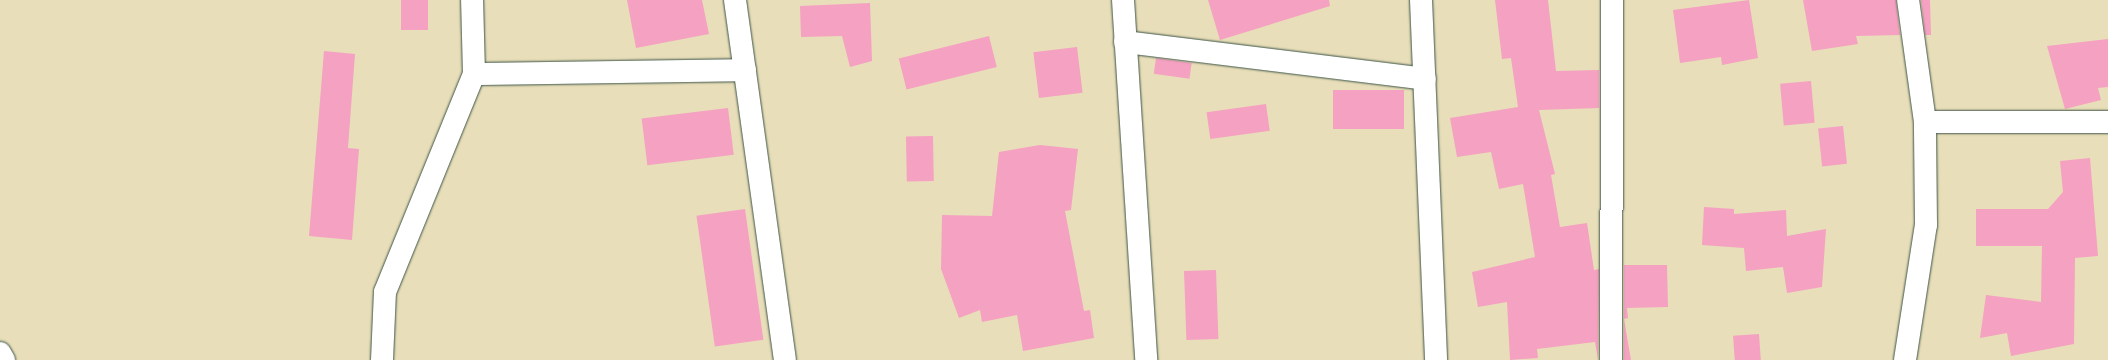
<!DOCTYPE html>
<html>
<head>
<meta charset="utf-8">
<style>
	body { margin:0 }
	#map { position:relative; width:2108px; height:360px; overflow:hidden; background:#e8deb9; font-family:"Sorts Mill Goudy",serif }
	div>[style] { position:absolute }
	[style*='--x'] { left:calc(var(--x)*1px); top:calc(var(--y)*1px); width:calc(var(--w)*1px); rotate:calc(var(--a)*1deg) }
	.building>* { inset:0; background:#f5a1c1; transform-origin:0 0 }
	.roads { filter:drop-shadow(0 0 1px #3d5548) drop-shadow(0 0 1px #3d5548) }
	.minor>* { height:22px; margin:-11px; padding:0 11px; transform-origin:11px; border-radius:11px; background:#fff }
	span { translate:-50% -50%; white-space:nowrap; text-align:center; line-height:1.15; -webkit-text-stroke:3.5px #fdfcf7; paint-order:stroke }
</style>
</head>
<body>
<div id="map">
	<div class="building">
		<div style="left:401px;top:0;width:27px;height:30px"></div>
		<div style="clip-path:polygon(627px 0,702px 0,709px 34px,636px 48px)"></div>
		<div style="clip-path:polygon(1208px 0,1329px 0,1330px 6px,1220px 40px)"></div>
		<div style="clip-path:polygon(1495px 0,1548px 0,1556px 71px,1599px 70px,1599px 108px,1539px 110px,1555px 174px,1551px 175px,1560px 227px,1587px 223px,1594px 270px,1599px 269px,1598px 360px,1595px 342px,1537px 349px,1538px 358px,1510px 360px,1507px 302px,1478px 307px,1472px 272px,1535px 257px,1523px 184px,1499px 189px,1491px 152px,1457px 157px,1450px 118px,1518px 107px,1511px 58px,1502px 59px)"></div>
		<div style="clip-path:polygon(1749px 0,1758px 58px,1722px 65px,1721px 57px,1680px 63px,1673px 10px)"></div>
		<div style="clip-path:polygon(1803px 0,1896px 0,1900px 35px,1856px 36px,1858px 44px,1812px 51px)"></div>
		<div style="clip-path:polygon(1921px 0,1930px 0,1931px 35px,1925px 35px)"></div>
		<div style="clip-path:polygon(870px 3px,872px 61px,850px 67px,842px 36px,801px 37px,800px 6px)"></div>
		<div style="left:989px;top:36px;width:32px;height:93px;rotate:76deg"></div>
		<div style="clip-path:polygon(2108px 39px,2108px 87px,2098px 88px,2101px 100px,2065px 109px,2047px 46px)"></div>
		<div style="left:1077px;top:47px;width:46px;height:44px;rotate:83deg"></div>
		<div style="clip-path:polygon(324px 51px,355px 54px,348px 148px,359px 149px,352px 240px,309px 236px)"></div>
		<div style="left:1156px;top:58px;width:36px;height:16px;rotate:8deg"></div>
		<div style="left:1811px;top:81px;width:42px;height:31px;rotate:85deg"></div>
		<div style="left:1333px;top:90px;width:71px;height:39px"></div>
		<div style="left:1266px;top:104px;width:27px;height:60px;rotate:82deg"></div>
		<div style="left:728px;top:108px;width:47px;height:87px;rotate:83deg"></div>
		<div style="left:1843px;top:126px;width:38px;height:25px;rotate:84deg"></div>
		<div style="left:933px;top:136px;width:45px;height:27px;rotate:89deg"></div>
		<div style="clip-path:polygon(1040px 145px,1078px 149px,1071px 210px,1065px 211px,1084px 311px,1090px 310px,1094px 338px,1023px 351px,1017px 315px,982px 322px,980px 310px,959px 318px,941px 269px,942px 215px,992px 216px,999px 152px)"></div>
		<div style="clip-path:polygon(2090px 158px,2098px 256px,2075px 258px,2074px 344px,2011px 356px,2007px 333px,1980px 338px,1986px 295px,2041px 302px,2042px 246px,1976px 246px,1976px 209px,2048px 209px,2063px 192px,2060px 161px)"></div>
		<div style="clip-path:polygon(1704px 207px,1734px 209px,1734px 214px,1786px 210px,1787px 236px,1826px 229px,1822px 287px,1787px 293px,1783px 267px,1746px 271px,1744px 248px,1702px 245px)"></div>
		<div style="left:745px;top:209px;width:132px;height:49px;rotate:82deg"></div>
		<div style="clip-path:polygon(1624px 265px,1667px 265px,1668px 307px,1627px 308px,1628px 318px,1624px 319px,1631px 360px,1624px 360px)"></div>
		<div style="left:1216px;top:270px;width:69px;height:32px;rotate:88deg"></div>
		<div style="left:1759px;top:334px;width:26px;height:26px;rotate:86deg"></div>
	</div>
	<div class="roads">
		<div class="minor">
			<div style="--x:735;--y:0;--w:363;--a:82.1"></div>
			<div style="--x:1123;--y:0;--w:361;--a:86.3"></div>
			<div style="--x:1421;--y:0;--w:360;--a:87.6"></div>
			<div style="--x:1125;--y:42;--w:302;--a:7"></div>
			<div style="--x:474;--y:74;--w:271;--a:-0.8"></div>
			<div style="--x:1925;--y:122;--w:183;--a:0"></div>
			<div style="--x:0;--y:353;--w:8;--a:60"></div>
			<div style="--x:382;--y:360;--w:68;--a:-87.5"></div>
			<div style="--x:385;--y:292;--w:235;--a:-67.8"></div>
			<div style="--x:474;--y:74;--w:74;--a:-91.5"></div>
			<div style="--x:1611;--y:360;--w:360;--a:-89.8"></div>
			<div style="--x:1905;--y:360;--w:137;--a:-81.2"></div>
			<div style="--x:1926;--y:225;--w:103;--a:-90.6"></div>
			<div style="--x:1925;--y:122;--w:123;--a:-97.9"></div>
		</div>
	</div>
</div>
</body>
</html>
